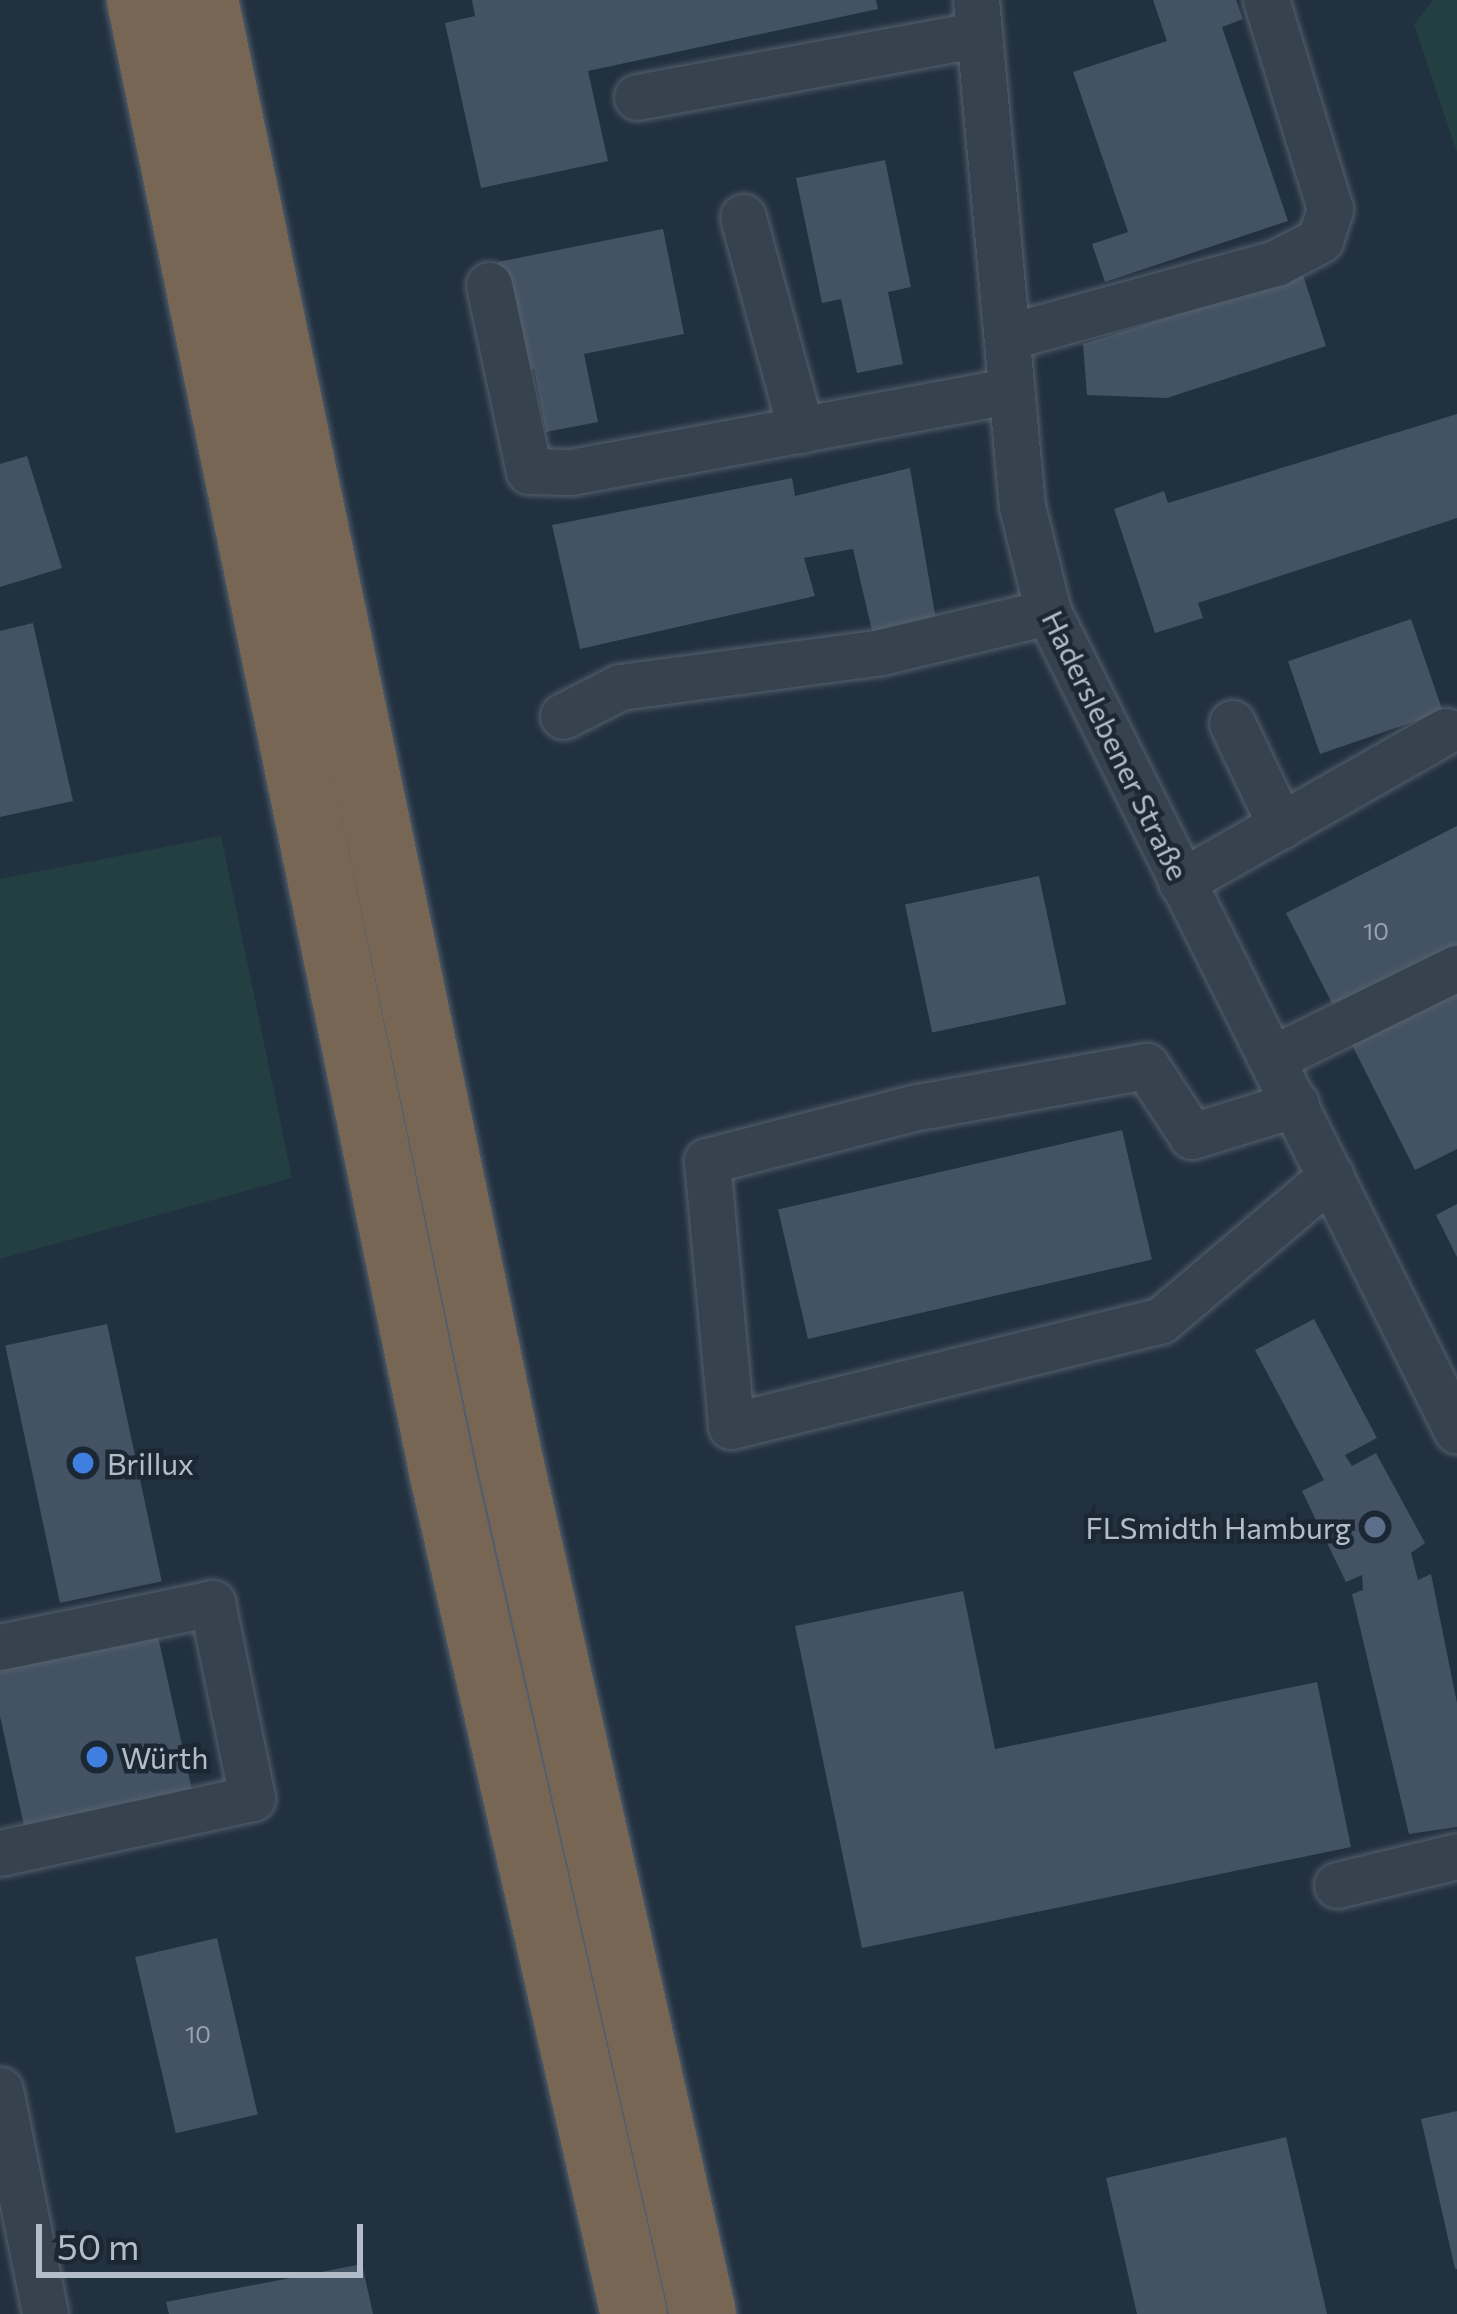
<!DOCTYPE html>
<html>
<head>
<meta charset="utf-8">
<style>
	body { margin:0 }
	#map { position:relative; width:1457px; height:2314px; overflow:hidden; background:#223140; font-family:Commissioner,sans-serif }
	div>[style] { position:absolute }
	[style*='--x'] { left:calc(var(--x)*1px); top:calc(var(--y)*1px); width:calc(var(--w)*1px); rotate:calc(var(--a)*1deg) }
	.green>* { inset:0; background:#243f41 }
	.building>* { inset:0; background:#435364; transform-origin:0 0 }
	.roads { filter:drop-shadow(0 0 3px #55606d) drop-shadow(0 0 3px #55606d) }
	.minor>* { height:45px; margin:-22.5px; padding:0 22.5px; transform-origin:22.5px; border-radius:22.5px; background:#37424f }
	.highway>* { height:66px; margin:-33px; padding:0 33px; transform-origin:33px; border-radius:33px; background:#766653 }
	.dots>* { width:33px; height:33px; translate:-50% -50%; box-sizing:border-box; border:6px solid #1c2734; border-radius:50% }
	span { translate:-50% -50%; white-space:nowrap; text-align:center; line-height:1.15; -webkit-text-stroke:9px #1c2734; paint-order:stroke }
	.number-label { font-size:24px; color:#97a2b0 }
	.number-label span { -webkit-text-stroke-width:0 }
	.street-label { font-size:30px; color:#b3bdca }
	.poi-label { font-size:30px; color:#b3bdca }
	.left { translate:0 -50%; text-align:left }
	.right { translate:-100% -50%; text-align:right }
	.scale { position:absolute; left:36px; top:2224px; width:327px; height:54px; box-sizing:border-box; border:6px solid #b3bdca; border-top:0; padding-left:15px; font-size:36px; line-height:42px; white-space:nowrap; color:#b3bdca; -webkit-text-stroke:9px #1c2734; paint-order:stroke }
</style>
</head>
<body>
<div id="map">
	<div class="green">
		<div style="clip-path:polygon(1433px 0,1457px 0,1457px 152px,1414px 24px)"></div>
		<div style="clip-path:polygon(221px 836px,292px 1178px,0 1259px,0 879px)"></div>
	</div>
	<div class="building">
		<div style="clip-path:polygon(472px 0,876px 0,878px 9px,588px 71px,608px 161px,481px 188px,445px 23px,475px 16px)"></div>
		<div style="clip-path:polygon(1153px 0,1236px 0,1243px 19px,1222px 27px,1288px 221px,1105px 282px,1092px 244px,1128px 232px,1073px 72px,1167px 41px)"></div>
		<div style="clip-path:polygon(885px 160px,911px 287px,888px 292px,903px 364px,857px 373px,841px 299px,822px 303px,796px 178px)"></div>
		<div style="clip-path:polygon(663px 229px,684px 334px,584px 354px,598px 422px,546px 432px,534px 369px,520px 371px,498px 262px)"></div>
		<div style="clip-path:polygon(1303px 275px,1326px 346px,1167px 398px,1087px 395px,1083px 344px)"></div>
		<div style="clip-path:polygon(1457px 414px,1457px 518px,1198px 603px,1203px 618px,1155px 633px,1114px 509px,1164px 491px,1168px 503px)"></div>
		<div style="clip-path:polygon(27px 456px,62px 568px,0 587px,0 464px)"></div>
		<div style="clip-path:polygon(910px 468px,936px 620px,873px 635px,853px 549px,804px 558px,815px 596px,580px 649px,552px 525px,792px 478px,795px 496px)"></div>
		<div style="left:1411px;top:619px;width:98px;height:130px;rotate:71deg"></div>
		<div style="clip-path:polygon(33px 623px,73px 801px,0 817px,0 631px)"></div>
		<div style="clip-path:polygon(1457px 826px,1457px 949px,1336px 1011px,1286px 913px)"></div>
		<div style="left:1039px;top:876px;width:131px;height:137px;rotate:78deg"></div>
		<div style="clip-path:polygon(1457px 992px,1457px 1149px,1415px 1170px,1352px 1045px)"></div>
		<div style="left:1122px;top:1130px;width:133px;height:353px;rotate:77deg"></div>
		<div style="clip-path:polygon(1457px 1204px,1457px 1257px,1436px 1215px)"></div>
		<div style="clip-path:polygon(1314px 1319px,1377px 1438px,1345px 1455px,1352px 1466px,1376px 1453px,1425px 1543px,1411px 1553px,1418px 1580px,1431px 1574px,1457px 1703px,1457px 1827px,1409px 1834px,1352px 1594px,1363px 1590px,1362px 1575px,1346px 1582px,1302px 1491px,1324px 1480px,1255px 1350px)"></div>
		<div style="left:107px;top:1324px;width:263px;height:104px;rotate:78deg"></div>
		<div style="clip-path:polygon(963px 1591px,995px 1749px,1317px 1682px,1351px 1847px,862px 1948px,795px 1626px)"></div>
		<div style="clip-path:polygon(157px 1632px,194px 1799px,26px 1835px,0 1716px,0 1666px)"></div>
		<div style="left:217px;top:1938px;width:181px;height:84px;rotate:77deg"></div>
		<div style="clip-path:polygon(1457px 2111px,1457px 2269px,1455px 2269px,1421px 2119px)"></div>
		<div style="clip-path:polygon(1286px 2137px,1327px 2314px,1137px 2314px,1106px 2178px)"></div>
		<div style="clip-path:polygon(362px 2264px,373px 2314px,169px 2314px,166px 2302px)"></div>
	</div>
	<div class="roads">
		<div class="minor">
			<div style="--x:976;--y:0;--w:508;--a:84.81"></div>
			<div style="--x:1022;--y:506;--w:109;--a:76.2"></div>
			<div style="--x:1048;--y:612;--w:915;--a:63.46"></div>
			<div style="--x:637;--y:97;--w:348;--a:-10.4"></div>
			<div style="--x:743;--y:217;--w:221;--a:74.8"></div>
			<div style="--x:489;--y:285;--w:190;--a:77.9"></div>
			<div style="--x:529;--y:471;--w:42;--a:1.4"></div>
			<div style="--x:571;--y:472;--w:446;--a:-10.5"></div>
			<div style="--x:1007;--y:337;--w:279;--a:-15.4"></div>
			<div style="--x:1276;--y:263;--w:50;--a:-27.6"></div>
			<div style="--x:1320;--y:240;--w:33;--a:-72"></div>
			<div style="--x:1330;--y:209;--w:219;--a:-107"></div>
			<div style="--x:563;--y:716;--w:64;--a:-27"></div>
			<div style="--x:620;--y:687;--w:263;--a:-7.6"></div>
			<div style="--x:881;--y:652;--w:172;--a:-13.5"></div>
			<div style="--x:1232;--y:723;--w:114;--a:64.6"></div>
			<div style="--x:1181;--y:882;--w:305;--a:-29.7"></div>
			<div style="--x:1273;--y:1058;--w:205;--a:-26.1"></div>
			<div style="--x:1296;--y:1104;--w:109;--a:162.9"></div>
			<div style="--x:1192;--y:1136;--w:84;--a:-123.3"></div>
			<div style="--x:1146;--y:1066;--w:233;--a:169.8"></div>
			<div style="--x:917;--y:1107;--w:217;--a:165.6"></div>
			<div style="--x:707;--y:1161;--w:266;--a:84.8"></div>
			<div style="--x:731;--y:1426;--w:442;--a:-13.8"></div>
			<div style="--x:1160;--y:1321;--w:224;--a:-40.3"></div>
			<div style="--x:0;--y:1647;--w:217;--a:-11.7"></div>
			<div style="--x:212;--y:1603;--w:199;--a:78.4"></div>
			<div style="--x:252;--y:1798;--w:258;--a:167.7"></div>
			<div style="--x:1337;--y:1885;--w:123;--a:-13.6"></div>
			<div style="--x:0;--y:2090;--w:228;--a:78.6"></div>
		</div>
		<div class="highway">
			<div style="--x:140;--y:0;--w:1506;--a:78.39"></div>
			<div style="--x:443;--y:1475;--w:860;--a:77.18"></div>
			<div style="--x:205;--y:0;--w:1483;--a:78.21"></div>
			<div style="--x:508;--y:1452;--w:884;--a:77.25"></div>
		</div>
	</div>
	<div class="dots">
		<div style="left:83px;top:1463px;background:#3f7fe0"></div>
		<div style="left:1375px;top:1527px;background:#5c6f8a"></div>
		<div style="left:97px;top:1757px;background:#3f7fe0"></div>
	</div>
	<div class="number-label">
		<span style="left:1376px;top:931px">10</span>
		<span style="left:198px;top:2034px">10</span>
	</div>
	<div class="street-label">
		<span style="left:1116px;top:745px;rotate:64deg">Haderslebener Straße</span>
	</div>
	<div class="poi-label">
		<span class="left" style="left:107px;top:1463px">Brillux</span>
		<span class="right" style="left:1351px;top:1527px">FLSmidth Hamburg</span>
		<span class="left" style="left:121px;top:1757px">Würth</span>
	</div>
	<div class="scale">50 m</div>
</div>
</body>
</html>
